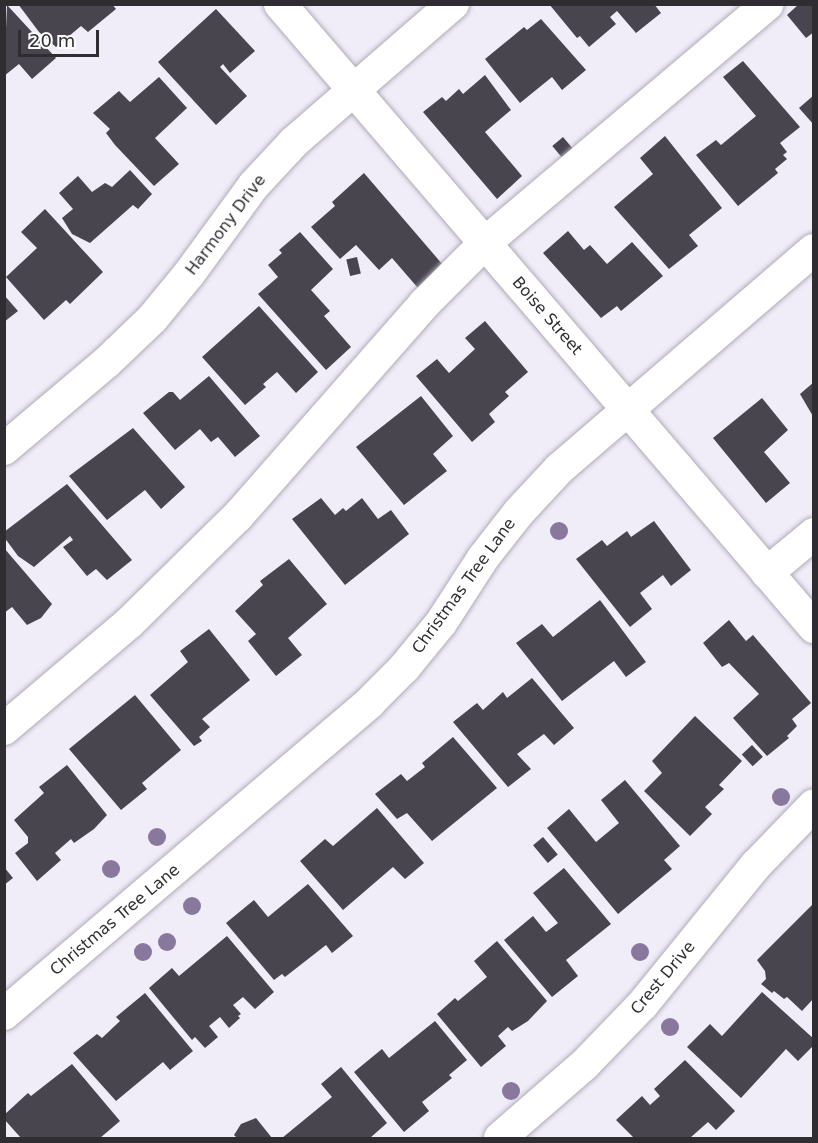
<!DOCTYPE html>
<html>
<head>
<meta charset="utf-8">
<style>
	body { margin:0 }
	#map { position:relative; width:818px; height:1143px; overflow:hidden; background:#f0ecf8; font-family:"DejaVu Sans",sans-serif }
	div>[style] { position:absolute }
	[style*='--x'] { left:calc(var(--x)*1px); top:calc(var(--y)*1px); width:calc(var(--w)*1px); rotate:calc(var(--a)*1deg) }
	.building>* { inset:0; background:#49454f; transform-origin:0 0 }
	.roads { filter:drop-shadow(0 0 2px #afabb7) drop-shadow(0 0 2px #afabb7) }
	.minor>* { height:32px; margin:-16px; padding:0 16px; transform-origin:16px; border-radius:16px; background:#fff }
	.trees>* { width:18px; height:18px; margin:-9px; border-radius:50%; background:#89789d }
	span { translate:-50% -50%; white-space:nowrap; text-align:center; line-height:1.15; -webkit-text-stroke:6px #fff; paint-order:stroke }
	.street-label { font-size:16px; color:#2f2d32 }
	.frame { position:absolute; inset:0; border:6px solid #2f2d32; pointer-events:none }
	.scale { position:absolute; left:18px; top:30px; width:81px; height:27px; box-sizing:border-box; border:3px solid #2f2d32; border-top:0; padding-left:8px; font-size:18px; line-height:21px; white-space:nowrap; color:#2f2d32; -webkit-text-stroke:4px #fff; paint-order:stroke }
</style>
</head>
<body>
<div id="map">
	<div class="building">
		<div style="clip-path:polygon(18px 4px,112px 4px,116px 9px,88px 32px,81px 26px,56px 47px,39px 32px)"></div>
		<div style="clip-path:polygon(549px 4px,654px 4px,661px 13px,636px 33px,617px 11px,610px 17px,616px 24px,589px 47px,580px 36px,577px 38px)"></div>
		<div style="clip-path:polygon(799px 4px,814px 4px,814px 32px,806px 38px,787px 15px)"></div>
		<div style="clip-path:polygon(7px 5px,56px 58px,32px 79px,19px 64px,4px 76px)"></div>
		<div style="clip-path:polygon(216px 9px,255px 51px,230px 73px,223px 64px,220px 67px,247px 96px,216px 125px,158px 62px)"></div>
		<div style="clip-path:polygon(541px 19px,586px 70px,562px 90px,552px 77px,520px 103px,485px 59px,524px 27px,527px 30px)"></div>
		<div style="clip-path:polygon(743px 61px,800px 127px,780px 143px,787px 152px,783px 155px,787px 159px,775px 169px,778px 173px,738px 206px,696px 155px,716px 140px,721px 145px,756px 116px,723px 77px)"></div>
		<div style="clip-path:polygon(485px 75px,511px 110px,485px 132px,522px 176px,497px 199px,423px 112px,442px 97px,446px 101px,459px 89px,463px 94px)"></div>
		<div style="clip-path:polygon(159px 77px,187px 108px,155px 138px,179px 164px,154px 186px,115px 145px,106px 133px,110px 129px,93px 113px,119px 91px,130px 102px)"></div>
		<div style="clip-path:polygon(814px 95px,814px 125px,799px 108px)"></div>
		<div style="clip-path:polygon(665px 136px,722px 208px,689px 235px,698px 246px,669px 269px,614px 207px,653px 174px,640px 158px)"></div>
		<div style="left:563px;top:137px;width:17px;height:14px;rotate:50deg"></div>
		<div style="clip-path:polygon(130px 170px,152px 194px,138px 209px,133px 205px,90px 243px,72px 234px,62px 218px,73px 209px,59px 193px,78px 176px,92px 192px,105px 183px,112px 187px)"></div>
		<div style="clip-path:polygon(364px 173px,443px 265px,418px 288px,392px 258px,379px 270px,356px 245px,340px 259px,311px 227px,335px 206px,332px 202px)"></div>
		<div style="clip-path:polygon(45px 209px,103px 272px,70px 304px,66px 300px,44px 320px,6px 277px,37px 248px,21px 232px)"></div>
		<div style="clip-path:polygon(568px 231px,584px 250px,590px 245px,607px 264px,632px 242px,663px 276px,621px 311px,617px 306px,601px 318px,543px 253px)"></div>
		<div style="clip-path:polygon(300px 232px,333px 269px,311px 290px,330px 311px,324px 316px,351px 347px,326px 370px,258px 294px,278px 277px,268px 265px,282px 253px,279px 250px)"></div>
		<div style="left:357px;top:257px;width:17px;height:11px;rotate:77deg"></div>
		<div style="clip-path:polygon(4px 295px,18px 311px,4px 322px)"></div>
		<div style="clip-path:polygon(259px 306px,318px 372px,296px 393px,277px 372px,263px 384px,266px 387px,245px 405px,202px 357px)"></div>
		<div style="clip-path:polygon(485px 321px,528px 372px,505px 392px,509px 396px,489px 414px,495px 422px,472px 442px,416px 376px,437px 359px,449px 373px,475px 349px,465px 338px)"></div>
		<div style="clip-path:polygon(209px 376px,260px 436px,235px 457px,218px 437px,211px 442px,200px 429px,175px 450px,143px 413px,169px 392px,173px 392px,180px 400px)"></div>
		<div style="clip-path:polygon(814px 382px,814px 418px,800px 394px)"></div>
		<div style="clip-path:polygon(421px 396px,453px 436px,433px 454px,447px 471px,404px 505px,356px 447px)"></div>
		<div style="clip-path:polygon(762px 398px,788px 430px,764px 452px,790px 483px,766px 503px,713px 438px)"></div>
		<div style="clip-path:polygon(133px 428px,185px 487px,161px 509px,145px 490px,107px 520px,69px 476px)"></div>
		<div style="clip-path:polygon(67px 484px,132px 560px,107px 580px,96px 569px,87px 576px,63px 547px,73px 540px,70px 536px,34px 567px,18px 556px,4px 537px,4px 532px)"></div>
		<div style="clip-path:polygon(321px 498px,335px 515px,343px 508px,346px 511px,362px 498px,378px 519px,391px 510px,409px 534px,345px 585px,292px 519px)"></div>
		<div style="clip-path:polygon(654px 521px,691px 570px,671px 586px,663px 575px,640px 593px,652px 609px,630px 627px,576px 559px,602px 540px,607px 546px,627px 531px,631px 537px)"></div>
		<div style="clip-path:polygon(4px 548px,52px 604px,41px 618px,27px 625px,12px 607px,4px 613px)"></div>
		<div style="clip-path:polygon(289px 559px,327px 604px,288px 638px,302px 655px,276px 676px,248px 641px,256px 634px,235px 611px,263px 585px,260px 581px)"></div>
		<div style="clip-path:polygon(600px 600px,646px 662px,626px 677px,614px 661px,562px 701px,516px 643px,542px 624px,553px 637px)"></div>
		<div style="clip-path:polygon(729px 620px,746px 641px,753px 635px,811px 703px,792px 719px,797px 726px,787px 736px,789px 738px,767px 756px,733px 718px,759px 694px,729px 663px,722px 667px,703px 643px)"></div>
		<div style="clip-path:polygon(209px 629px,250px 680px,202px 719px,210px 727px,199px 737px,202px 741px,194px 746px,150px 695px,188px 662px,180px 651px)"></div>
		<div style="clip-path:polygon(532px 678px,574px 728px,554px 745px,544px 734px,517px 754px,531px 769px,508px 787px,453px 722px,477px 703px,483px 710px,503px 692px,507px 698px)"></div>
		<div style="clip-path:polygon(135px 695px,181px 750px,142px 783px,147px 789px,121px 810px,69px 749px)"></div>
		<div style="clip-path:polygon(695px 716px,742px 761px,719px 785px,724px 789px,705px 807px,712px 814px,690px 836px,644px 791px,662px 773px,652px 761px)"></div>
		<div style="clip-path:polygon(453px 737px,497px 788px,432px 841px,407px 813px,397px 819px,375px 794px,401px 774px,407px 781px,425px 767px,422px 763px)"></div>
		<div style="left:752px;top:745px;width:16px;height:14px;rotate:47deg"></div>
		<div style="clip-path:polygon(67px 765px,107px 815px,94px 829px,74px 843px,71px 839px,55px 853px,61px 860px,37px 881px,15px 853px,28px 843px,28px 837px,14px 820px,44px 793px,39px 787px)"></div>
		<div style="clip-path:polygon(625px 780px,680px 846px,664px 860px,672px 869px,618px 914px,547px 828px,569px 809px,596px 842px,619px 823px,601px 800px)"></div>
		<div style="clip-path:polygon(377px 808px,424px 863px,405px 879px,393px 867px,343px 910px,300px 861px,325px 839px,333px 846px)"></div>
		<div style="left:543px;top:837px;width:23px;height:13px;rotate:50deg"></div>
		<div style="clip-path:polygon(4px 867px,13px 878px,4px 885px)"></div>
		<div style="clip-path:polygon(564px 868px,611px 924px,566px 960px,578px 976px,552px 997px,504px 940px,533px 916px,546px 932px,558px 923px,533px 893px)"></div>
		<div style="clip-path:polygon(308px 884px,353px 936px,332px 953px,326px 945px,285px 977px,282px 974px,274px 980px,226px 923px,254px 900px,268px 917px)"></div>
		<div style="clip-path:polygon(814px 903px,814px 998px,802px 1011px,787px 997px,784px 999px,774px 991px,772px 993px,761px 984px,766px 979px,765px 971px,757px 960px)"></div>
		<div style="clip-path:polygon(227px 936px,274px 992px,255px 1009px,243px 997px,233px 1005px,241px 1014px,238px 1016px,240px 1018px,229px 1028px,220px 1017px,209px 1026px,218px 1037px,205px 1048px,195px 1037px,192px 1040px,149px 988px,172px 968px,179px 976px)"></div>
		<div style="clip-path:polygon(497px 941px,547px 1001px,528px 1021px,512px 1031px,508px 1027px,498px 1036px,506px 1046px,481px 1067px,437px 1014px,455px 998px,458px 1001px,487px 977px,474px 961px)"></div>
		<div style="clip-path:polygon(762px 992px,814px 1039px,814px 1045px,798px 1061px,786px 1049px,741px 1098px,687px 1047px,710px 1024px,722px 1036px)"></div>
		<div style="clip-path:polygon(145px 993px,193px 1051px,170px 1070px,163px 1062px,116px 1101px,73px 1053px,97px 1034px,102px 1038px,120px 1021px,116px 1017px)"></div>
		<div style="clip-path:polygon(435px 1021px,467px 1060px,449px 1075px,452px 1078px,422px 1102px,429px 1111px,404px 1132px,354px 1072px,382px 1049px,389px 1058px)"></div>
		<div style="clip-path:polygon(685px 1060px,735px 1111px,716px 1130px,708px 1122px,690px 1138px,634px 1138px,616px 1120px,642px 1096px,650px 1105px,660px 1096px,654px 1089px)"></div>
		<div style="clip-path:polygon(72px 1064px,120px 1121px,100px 1138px,21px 1138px,4px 1119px,4px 1115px,28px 1093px,31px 1096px)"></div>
		<div style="clip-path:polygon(341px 1067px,387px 1123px,370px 1138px,282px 1138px,332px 1097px,321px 1084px)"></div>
		<div style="clip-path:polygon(256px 1118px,272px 1138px,237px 1138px,234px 1135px,241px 1124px)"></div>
	</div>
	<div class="roads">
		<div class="minor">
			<div style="--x:280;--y:4;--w:821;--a:49.4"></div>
			<div style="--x:4;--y:449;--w:135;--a:-40.2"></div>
			<div style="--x:107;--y:362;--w:62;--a:-43.7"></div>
			<div style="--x:152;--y:319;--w:58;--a:-50.6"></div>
			<div style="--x:189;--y:274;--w:110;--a:-53.9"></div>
			<div style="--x:254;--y:185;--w:59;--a:-47.1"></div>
			<div style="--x:294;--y:142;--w:211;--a:-41"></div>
			<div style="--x:767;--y:573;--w:61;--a:-39.7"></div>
			<div style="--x:4;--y:729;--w:165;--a:-40.3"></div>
			<div style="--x:130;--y:622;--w:151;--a:-44.5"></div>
			<div style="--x:238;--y:516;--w:282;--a:-48.7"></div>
			<div style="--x:424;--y:304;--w:86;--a:-45"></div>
			<div style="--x:485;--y:243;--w:370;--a:-40.2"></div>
			<div style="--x:4;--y:1014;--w:481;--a:-40.4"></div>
			<div style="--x:370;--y:702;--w:48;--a:-45"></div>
			<div style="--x:404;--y:668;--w:58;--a:-50.6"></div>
			<div style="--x:441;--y:623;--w:77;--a:-57.1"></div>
			<div style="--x:483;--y:558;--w:58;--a:-52"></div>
			<div style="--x:519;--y:512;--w:59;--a:-47.1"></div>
			<div style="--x:559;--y:469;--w:336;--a:-40.7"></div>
			<div style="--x:500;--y:1138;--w:113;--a:-41"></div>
			<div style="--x:585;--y:1064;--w:83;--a:-46"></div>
			<div style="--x:643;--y:1004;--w:179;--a:-50.9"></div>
			<div style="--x:756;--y:865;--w:83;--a:-46"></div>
		</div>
	</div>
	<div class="trees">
		<div style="left:559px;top:531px"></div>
		<div style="left:781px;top:797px"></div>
		<div style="left:157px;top:837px"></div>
		<div style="left:111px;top:869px"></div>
		<div style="left:192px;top:906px"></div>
		<div style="left:167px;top:942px"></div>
		<div style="left:143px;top:952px"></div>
		<div style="left:640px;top:952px"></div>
		<div style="left:670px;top:1027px"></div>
		<div style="left:511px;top:1091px"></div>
	</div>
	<div class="street-label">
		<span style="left:226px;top:225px;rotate:-53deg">Harmony Drive</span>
		<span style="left:547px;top:316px;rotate:49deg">Boise Street</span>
		<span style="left:464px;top:586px;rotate:-54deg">Christmas Tree Lane</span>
		<span style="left:115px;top:920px;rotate:-40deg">Christmas Tree Lane</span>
		<span style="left:663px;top:978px;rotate:-50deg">Crest Drive</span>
	</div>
	<div class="frame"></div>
	<div class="scale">20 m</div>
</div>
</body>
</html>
